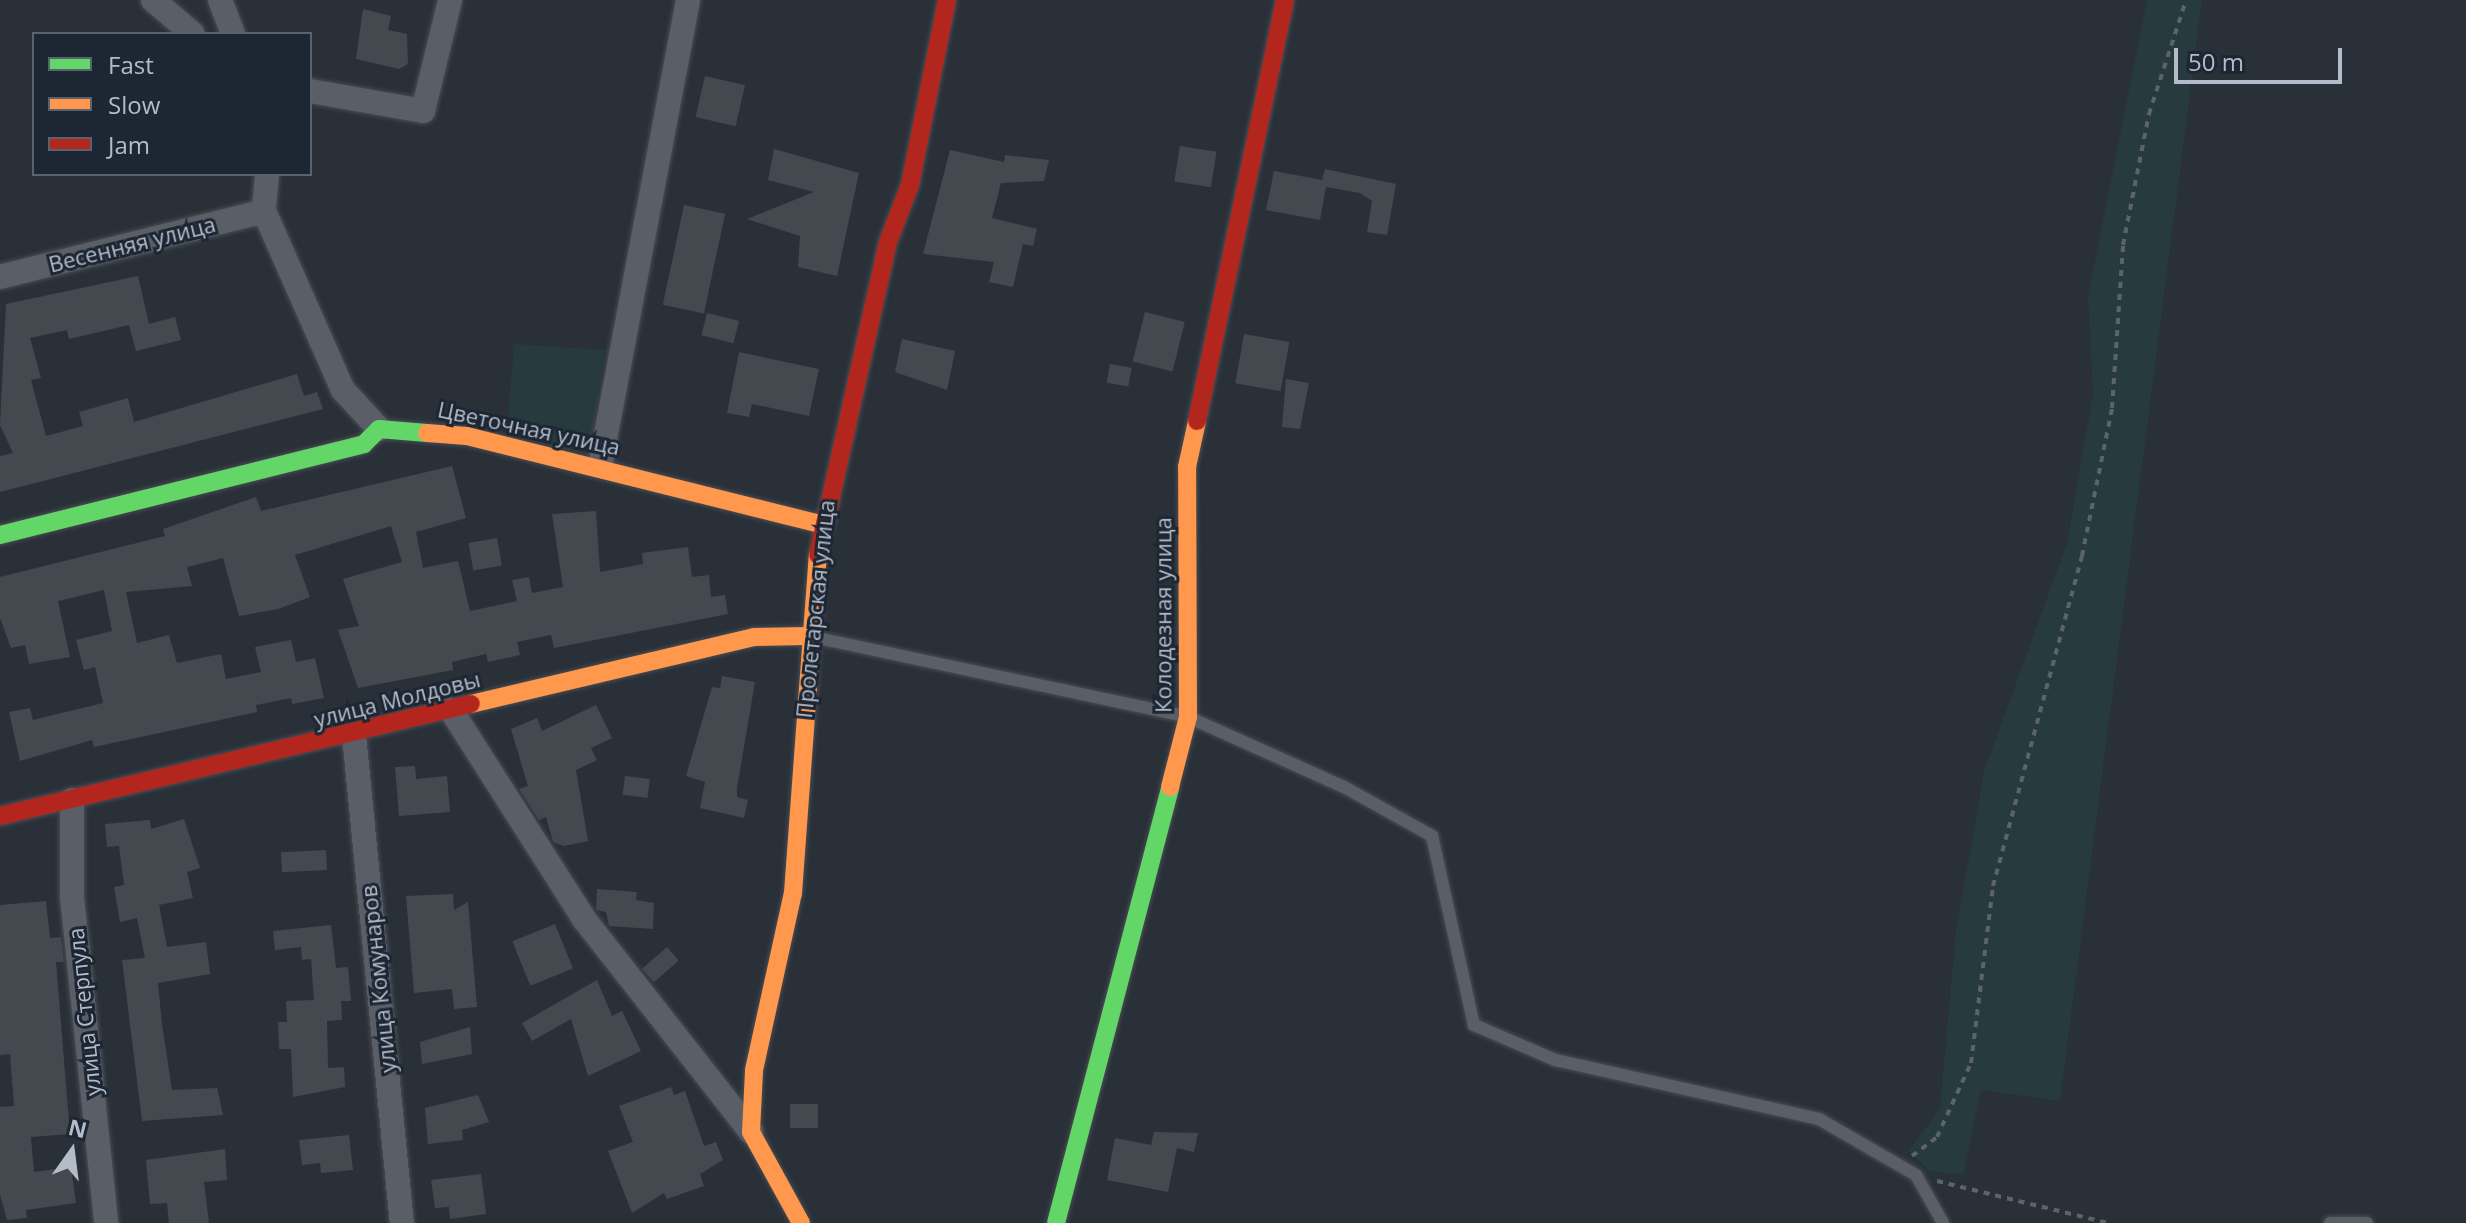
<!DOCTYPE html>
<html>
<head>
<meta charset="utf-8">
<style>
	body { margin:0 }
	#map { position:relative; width:2466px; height:1223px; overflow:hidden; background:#2a3038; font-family:"Open Sans",sans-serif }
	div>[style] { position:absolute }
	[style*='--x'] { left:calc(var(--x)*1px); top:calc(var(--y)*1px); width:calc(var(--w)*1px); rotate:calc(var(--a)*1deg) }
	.green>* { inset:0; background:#273a3e }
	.building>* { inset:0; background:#444950; transform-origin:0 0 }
	.path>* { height:4px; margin-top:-2px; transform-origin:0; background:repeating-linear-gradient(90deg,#5d636a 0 6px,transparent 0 12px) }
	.roads { filter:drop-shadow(0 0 2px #484c53) drop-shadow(0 0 2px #484c53) }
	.lane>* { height:12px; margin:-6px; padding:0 6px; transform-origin:6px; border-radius:6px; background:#5a5e66 }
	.street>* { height:24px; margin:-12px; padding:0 12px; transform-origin:12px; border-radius:12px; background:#5a5e66 }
	.fast>* { height:18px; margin:-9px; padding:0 9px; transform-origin:9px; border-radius:9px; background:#63d668 }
	.slow>* { height:18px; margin:-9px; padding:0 9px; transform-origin:9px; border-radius:9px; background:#ff974d }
	.jam>* { height:18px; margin:-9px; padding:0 9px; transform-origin:9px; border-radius:9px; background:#b3261e }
	span { translate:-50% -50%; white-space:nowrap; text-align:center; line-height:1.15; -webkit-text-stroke:6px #1d2633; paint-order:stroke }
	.street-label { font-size:22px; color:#b4bcc9 }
	.legend { position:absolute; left:32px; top:32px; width:280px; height:144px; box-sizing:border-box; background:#1d2633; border:2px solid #59626f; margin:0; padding:10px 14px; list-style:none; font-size:24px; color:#b4bcc9 }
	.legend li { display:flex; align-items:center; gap:16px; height:40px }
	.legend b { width:40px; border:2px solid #59626f }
	.north { position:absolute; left:32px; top:1111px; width:80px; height:80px; -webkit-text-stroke:6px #1d2633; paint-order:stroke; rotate:14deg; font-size:22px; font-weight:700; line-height:32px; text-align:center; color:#b4bcc9 }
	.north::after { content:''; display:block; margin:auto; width:28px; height:36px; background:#b4bcc9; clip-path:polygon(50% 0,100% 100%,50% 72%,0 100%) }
	.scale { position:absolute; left:2174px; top:48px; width:168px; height:36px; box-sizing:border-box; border:4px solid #b4bcc9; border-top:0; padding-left:10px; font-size:24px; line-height:28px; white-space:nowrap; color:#b4bcc9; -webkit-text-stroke:6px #1d2633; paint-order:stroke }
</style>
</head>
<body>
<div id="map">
	<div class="green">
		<div style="clip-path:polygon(2147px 0,2202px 0,2060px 1101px,1981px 1090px,1963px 1175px,1929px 1171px,1909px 1151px,1940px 1108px,1956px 932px,1984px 772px,2067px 543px,2093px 394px,2088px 297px)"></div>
		<div style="clip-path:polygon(514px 344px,605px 350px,589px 454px,507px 435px)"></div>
	</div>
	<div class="building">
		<div style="clip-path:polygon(363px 9px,391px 16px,388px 30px,407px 34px,408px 64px,399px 69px,356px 59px)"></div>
		<div style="left:705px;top:76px;width:41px;height:42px;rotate:13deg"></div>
		<div style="left:1180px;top:146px;width:37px;height:36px;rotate:9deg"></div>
		<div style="clip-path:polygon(774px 149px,859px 173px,837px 276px,798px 267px,800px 236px,747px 219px,814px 192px,768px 180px)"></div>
		<div style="clip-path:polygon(950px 150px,1004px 162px,1005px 155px,1049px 160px,1044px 181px,1001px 183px,992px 218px,1037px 229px,1033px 246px,1023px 244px,1013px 287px,989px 282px,994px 262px,923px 254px)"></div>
		<div style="clip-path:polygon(1325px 169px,1396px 184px,1387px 235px,1367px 232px,1372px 201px,1360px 193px,1326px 187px,1320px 220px,1266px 210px,1274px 171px,1322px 180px)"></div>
		<div style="left:684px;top:205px;width:42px;height:102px;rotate:12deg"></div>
		<div style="clip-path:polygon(138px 276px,149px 324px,175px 317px,181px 340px,136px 351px,129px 325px,69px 339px,67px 330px,30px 338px,41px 378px,31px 380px,46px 436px,83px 426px,79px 412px,128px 398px,134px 422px,297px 374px,304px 396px,317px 392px,323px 409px,0 492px,0 456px,13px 453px,0 425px,6px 304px)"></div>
		<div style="left:1145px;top:312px;width:41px;height:51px;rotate:14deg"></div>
		<div style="left:707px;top:313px;width:33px;height:23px;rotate:14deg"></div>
		<div style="left:1244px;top:334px;width:46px;height:50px;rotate:10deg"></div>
		<div style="clip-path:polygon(902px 339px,955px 351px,947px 390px,895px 372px)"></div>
		<div style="clip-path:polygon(739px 352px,819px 369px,809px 416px,752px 404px,749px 417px,727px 413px)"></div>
		<div style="left:1110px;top:364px;width:22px;height:19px;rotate:10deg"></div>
		<div style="clip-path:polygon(1286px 379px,1309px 383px,1300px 429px,1282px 427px)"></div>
		<div style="clip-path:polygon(452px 466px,466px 518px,416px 532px,423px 568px,458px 561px,470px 611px,517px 601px,512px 580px,529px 577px,532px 593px,563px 587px,552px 514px,596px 511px,600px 572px,643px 564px,642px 553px,688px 547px,692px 577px,709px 575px,711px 597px,725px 595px,728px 614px,554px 648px,551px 635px,517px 642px,520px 655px,488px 662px,486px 654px,452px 662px,453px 670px,358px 688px,338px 630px,359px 626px,343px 579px,402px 562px,391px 526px,295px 555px,310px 597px,278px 609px,239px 616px,223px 558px,187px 567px,192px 586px,126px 592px,137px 643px,169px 635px,177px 663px,221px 654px,226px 679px,261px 672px,255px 647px,291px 640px,296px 662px,315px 658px,324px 698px,292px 704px,291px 698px,256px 705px,257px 712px,94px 747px,92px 740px,20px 761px,9px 712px,30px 708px,33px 720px,103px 703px,95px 667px,84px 670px,76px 640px,112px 631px,104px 590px,58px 601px,70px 657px,29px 664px,25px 645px,11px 648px,0 618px,0 577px,165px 536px,163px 529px,256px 497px,261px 511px)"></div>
		<div style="left:497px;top:538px;width:28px;height:29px;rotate:80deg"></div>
		<div style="clip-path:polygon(722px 676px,755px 682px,737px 788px,737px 797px,748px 800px,744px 818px,700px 808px,705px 782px,686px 776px,712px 687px,720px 688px)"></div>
		<div style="clip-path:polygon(596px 705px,612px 738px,591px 748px,597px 760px,576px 770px,588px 841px,564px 846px,553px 842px,546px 817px,539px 820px,519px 789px,528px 786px,511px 729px,537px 718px,542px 731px)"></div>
		<div style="clip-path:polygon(415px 766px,416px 779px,447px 776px,450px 812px,399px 816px,395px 767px)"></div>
		<div style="left:625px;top:776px;width:25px;height:19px;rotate:7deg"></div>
		<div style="clip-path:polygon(184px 819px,200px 868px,187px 872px,193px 898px,159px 905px,167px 947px,206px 942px,210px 974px,158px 983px,162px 1024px,172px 1090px,217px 1088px,223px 1115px,142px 1121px,122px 960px,145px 958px,137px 918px,120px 922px,114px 887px,124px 885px,119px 846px,107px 847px,105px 824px,150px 820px,151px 829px)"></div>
		<div style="left:326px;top:850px;width:20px;height:45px;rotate:87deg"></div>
		<div style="clip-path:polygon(597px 889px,637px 892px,636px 900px,654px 903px,653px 929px,609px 926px,606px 912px,596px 910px)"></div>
		<div style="clip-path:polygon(453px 894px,454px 910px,468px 902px,477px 1007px,454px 1009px,452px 989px,414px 993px,406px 896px)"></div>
		<div style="clip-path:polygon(46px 901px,50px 938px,61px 937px,64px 962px,56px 962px,70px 1134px,31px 1137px,34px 1172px,71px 1167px,76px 1203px,26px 1210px,27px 1218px,7px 1220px,0 1195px,0 1107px,14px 1106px,10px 1054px,0 1055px,0 905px)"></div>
		<div style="left:555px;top:924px;width:48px;height:46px;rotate:68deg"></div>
		<div style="clip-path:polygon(331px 925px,336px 968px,348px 967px,351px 1001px,341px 1001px,342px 1020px,327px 1021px,328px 1068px,344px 1067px,345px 1087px,293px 1097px,291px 1049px,279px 1049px,278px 1022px,287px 1022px,286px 1001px,314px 1000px,311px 959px,302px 960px,301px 947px,275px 950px,273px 931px)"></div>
		<div style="left:667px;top:947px;width:18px;height:33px;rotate:49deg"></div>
		<div style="clip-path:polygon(597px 980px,612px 1016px,622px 1011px,641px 1051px,588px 1076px,571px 1019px,532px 1041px,522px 1023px)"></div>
		<div style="clip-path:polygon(470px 1027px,472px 1054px,422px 1064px,420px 1042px)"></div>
		<div style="clip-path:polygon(671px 1087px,674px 1095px,685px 1091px,704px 1146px,716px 1142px,723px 1160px,700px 1174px,704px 1186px,667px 1199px,664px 1193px,632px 1213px,608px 1151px,633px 1142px,619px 1106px)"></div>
		<div style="clip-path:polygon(478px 1095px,489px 1122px,462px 1130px,463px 1140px,428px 1144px,425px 1108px)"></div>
		<div style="left:790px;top:1104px;width:28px;height:24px"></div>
		<div style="clip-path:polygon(1154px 1132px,1198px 1133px,1194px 1152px,1177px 1148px,1168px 1192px,1107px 1180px,1115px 1138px,1151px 1145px)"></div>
		<div style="clip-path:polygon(349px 1135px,353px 1170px,321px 1173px,320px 1163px,302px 1165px,299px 1140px)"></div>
		<div style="clip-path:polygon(225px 1149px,227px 1180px,204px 1182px,209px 1223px,169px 1223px,167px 1203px,150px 1204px,146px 1160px)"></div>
		<div style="clip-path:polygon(481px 1174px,486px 1214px,450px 1219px,449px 1207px,435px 1208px,431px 1180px)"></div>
	</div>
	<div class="path">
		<div style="--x:1912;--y:1156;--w:31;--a:-37"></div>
		<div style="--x:1937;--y:1137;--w:81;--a:-65.3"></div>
		<div style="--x:1971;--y:1063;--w:178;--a:-82.9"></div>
		<div style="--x:1993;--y:886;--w:342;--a:-74.9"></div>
		<div style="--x:2082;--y:556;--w:151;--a:-78.5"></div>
		<div style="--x:2112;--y:408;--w:163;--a:-86.1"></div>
		<div style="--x:2123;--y:245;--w:134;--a:-78.8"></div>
		<div style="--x:2149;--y:114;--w:120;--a:-72"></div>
		<div style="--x:1937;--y:1181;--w:176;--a:13.8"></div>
	</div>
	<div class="roads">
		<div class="lane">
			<div style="--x:813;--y:637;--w:383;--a:12"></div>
			<div style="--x:1188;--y:717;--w:171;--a:24.2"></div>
			<div style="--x:1344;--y:787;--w:101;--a:29.1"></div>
			<div style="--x:1432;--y:836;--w:194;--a:77.5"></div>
			<div style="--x:1474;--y:1025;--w:88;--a:23.4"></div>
			<div style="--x:1555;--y:1060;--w:271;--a:12.6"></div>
			<div style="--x:1819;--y:1119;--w:112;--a:30"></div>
			<div style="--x:1916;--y:1175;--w:55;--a:60.6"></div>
			<div style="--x:2330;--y:1223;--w:37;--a:0"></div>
		</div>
		<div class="street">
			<div style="--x:153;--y:0;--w:52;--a:40.4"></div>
			<div style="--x:220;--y:0;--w:36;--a:69"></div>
			<div style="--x:310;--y:91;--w:115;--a:10"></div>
			<div style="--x:423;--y:111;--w:114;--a:-76.3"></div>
			<div style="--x:267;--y:174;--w:37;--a:95"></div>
			<div style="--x:264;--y:211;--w:196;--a:66.2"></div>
			<div style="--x:343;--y:390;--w:53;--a:47.3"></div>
			<div style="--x:0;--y:277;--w:272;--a:-14"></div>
			<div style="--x:600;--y:466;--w:474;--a:-79.3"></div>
			<div style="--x:451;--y:710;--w:248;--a:57.5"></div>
			<div style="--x:584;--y:919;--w:271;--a:51.9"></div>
			<div style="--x:354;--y:735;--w:490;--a:84.4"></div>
			<div style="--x:72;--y:800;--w:97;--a:90"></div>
			<div style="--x:72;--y:897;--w:328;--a:84"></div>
		</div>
		<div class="fast">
			<div style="--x:0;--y:535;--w:375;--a:-14"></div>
			<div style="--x:364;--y:444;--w:21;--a:-45"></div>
			<div style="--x:379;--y:429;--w:48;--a:4.8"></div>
			<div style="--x:1056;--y:1223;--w:451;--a:-75.3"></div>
		</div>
		<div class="slow">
			<div style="--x:427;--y:433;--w:40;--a:4.3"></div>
			<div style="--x:467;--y:436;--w:364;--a:14"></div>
			<div style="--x:471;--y:704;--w:291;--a:-13.3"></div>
			<div style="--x:754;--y:637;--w:53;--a:-1.1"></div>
			<div style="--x:1170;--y:787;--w:72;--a:-75.6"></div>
			<div style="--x:1188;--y:717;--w:250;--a:-90.2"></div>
			<div style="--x:1187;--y:467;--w:47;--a:-77.7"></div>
			<div style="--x:801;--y:1223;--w:104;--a:-118.8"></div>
			<div style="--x:751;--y:1132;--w:62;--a:-87.2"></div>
			<div style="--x:754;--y:1070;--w:181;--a:-77.6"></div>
			<div style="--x:793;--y:893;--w:339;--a:-85.8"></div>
		</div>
		<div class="jam">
			<div style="--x:1197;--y:421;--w:430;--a:-78.2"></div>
			<div style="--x:818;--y:555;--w:321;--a:-77.4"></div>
			<div style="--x:888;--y:242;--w:61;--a:-68.9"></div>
			<div style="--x:910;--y:185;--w:189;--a:-78.7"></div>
			<div style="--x:0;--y:816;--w:484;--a:-13.4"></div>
		</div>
	</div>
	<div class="street-label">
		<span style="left:132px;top:244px;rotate:-14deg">Весенняя улица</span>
		<span style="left:529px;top:428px;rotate:12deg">Цветочная улица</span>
		<span style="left:815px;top:609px;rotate:-84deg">Пролетарская улица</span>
		<span style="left:1163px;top:615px;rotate:-90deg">Колодезная улица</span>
		<span style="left:397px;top:699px;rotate:-14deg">улица Молдовы</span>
		<span style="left:378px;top:979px;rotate:-96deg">улица Комунаров</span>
		<span style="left:84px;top:1012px;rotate:-96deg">улица Стерпула</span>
	</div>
	<ul class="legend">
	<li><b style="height:10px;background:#63d668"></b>Fast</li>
	<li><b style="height:10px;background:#ff974d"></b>Slow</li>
	<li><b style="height:10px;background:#b3261e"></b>Jam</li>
	</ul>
	<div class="north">N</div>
	<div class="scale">50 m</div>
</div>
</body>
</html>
